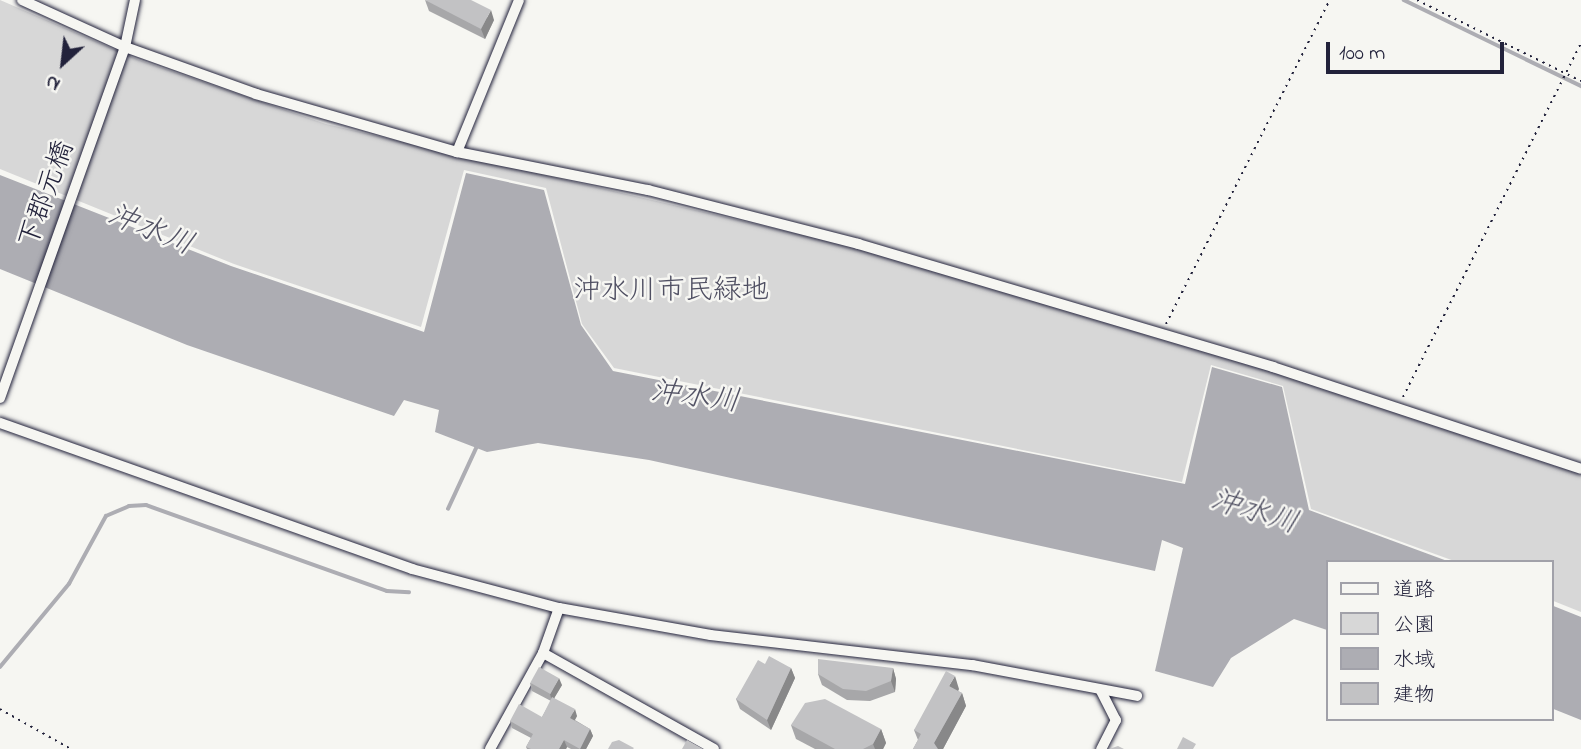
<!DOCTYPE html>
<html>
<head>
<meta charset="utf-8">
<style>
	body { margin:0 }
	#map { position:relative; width:1581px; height:749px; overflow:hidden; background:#f6f6f2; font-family:"Indie Flower","Klee One",sans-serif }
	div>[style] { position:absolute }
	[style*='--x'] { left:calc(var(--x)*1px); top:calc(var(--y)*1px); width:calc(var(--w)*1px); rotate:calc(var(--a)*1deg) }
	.green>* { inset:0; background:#d7d7d7 }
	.water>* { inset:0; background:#adadb3 }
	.stream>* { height:3.5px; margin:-1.75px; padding:0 1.75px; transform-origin:1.75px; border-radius:1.75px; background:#adadb3 }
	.path>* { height:2px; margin-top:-1px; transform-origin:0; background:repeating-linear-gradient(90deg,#22223b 0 2px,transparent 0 7px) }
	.roads { filter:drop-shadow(0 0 2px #22223b) drop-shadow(0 0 2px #22223b) }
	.minor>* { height:10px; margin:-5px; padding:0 5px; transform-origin:5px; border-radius:5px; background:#f6f6f2 }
	.wall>* { inset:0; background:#a7a7a9 }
	.shaded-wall>* { inset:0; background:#888889 }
	.building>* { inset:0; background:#c2c2c4; transform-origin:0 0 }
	span { translate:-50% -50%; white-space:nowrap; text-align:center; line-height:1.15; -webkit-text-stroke:5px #f6f6f2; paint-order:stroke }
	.street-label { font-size:28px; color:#22223b }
	.park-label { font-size:28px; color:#4f4f62 }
	.water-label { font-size:30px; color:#535365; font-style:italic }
	.legend { position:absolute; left:1326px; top:560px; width:228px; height:161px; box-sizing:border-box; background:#f6f6f2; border:2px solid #a1a1a9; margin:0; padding:9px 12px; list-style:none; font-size:21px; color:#22223b }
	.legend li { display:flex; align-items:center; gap:14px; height:35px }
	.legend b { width:35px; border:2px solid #a1a1a9 }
	.north { position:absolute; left:28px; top:28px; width:70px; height:70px; -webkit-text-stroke:5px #f6f6f2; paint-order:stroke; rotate:207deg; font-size:19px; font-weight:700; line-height:28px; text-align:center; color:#22223b }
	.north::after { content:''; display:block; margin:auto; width:24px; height:32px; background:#22223b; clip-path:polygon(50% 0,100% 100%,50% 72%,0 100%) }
	.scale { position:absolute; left:1326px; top:42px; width:178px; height:32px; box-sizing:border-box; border:4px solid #22223b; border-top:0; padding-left:9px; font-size:21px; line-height:24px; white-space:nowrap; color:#22223b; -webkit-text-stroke:5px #f6f6f2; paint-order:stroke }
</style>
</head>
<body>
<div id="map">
	<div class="green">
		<div style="clip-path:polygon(0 0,139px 60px,326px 124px,837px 243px,1290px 375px,1581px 473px,1581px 612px,1551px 600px,1551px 562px,1457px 562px,1311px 509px,1283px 386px,1211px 365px,1182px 482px,614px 368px,582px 324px,546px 188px,464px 170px,421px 327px,234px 264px,0 169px)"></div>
	</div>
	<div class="water">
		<div style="clip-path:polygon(466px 173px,544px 190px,581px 325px,613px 371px,1185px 484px,1212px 367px,1282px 387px,1309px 510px,1450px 562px,1327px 562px,1327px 630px,1294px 619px,1231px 658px,1213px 687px,1155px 671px,1183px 548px,1162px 540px,1155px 571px,649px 460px,538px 443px,487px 452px,435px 432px,439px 410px,404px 400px,394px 416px,187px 345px,0 269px,0 175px,231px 266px,424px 332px)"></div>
		<div style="clip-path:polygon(1551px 605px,1581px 617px,1581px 720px,1551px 708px)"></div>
	</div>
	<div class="stream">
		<div style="--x:1404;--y:0;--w:197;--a:25.9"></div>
		<div style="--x:448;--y:509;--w:72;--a:-65.2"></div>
		<div style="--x:0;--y:667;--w:108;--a:-50.3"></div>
		<div style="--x:69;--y:584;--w:77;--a:-61.4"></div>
		<div style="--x:106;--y:516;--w:25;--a:-23"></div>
		<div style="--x:129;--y:506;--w:17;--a:-3"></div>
		<div style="--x:146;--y:505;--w:256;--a:19.6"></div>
		<div style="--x:387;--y:591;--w:22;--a:3"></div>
	</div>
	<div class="path">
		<div style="--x:1417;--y:0;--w:183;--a:26.3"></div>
		<div style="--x:1166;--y:324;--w:363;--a:-63.2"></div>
		<div style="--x:1403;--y:397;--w:396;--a:-63.3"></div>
		<div style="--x:0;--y:709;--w:81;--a:29.4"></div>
	</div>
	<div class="roads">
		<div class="minor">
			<div style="--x:22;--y:0;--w:113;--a:24.5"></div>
			<div style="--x:125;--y:47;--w:139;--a:19.7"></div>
			<div style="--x:256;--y:94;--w:209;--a:16.1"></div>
			<div style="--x:457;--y:152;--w:195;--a:11.3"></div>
			<div style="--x:648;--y:190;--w:217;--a:14.4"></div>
			<div style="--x:858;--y:244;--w:433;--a:16.5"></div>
			<div style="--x:1273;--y:367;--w:324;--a:18.3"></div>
			<div style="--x:457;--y:152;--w:164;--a:-67.8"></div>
			<div style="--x:0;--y:398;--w:373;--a:-70.4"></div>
			<div style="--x:125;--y:47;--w:48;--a:-78"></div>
			<div style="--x:0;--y:423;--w:437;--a:19.5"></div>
			<div style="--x:412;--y:569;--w:152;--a:14.9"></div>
			<div style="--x:559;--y:608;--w:154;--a:10.1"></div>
			<div style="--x:711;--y:635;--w:263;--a:6.6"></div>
			<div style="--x:972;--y:665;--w:168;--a:10.6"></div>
			<div style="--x:559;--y:608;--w:48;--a:109.6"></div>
			<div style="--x:543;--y:653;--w:196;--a:29.3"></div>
			<div style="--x:1101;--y:691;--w:33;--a:63"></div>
			<div style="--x:1116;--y:720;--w:33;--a:117"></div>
			<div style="--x:490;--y:749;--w:110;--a:-61.1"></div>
		</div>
	</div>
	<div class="wall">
		<div style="clip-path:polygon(425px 0,494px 20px,485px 39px,429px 11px)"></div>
		<div style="clip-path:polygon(765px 664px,791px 668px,795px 678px,771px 730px,740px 709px,736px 699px)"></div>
		<div style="clip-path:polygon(893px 668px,896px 679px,895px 692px,870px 701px,847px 700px,822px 685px,818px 674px)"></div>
		<div style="clip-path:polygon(530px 683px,562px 685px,554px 698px,577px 716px,575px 720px,590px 729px,593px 736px,586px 749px,571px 749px,567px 747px,566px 749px,527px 749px,526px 747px,531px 738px,512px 728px,510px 721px,542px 717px,551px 701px,532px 691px)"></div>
		<div style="clip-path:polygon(959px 689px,958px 691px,962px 693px,966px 706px,943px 749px,913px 749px,918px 740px,914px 730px)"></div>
		<div style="clip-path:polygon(791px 725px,881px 729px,886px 743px,883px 749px,815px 749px,796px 739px)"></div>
	</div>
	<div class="shaded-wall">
		<div style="clip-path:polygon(491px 10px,494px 20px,485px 39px,481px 29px)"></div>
		<div style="clip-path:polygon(791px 668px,795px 678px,771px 730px,767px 720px)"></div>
		<div style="clip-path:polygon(893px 668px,896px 679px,895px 692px,891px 681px)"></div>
		<div style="clip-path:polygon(955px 676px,959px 689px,954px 699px,949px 686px)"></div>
		<div style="clip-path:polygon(559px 678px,562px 685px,552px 702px,550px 694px)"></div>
		<div style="clip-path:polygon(962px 693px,966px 706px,943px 749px,936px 749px,934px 743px)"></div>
		<div style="clip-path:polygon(575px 709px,577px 716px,572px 725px,570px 718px)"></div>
		<div style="clip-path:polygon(590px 729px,593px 736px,586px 749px,580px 749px)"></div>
		<div style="clip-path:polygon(881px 729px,886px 743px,883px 749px,875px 749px,873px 744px)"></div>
		<div style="clip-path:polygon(564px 740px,567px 747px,566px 749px,559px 749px)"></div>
	</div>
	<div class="building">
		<div style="clip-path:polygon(425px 0,471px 0,491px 10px,481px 29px)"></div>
		<div style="clip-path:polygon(769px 656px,791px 668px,767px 720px,736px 699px,758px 660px,765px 664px)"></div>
		<div style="clip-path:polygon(818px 659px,893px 668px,891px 681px,866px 691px,843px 689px,818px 674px)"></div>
		<div style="left:539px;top:667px;width:23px;height:18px;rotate:29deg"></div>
		<div style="clip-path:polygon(946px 671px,955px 676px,949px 686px,962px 693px,934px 743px,938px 749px,913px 749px,921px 734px,914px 730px)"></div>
		<div style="clip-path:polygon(552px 697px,575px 709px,570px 718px,590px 729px,580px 749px,564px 740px,559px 749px,531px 749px,526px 747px,533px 734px,510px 721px,519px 704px,542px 717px)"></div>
		<div style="clip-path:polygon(825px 699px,881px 729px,873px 744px,863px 749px,835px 749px,791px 725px,805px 703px)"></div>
		<div style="clip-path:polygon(1183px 737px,1196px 744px,1193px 749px,1177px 749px)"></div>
		<div style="clip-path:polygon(619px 740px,634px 748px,633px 749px,608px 749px,612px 742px)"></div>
		<div style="clip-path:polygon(687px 740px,703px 749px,682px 749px)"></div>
		<div style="clip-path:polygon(1118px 746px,1124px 749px,1109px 749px)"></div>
	</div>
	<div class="street-label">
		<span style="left:48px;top:195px;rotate:-70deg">下郡元橋</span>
	</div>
	<div class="park-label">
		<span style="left:671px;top:292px">沖水川市民緑地</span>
	</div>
	<div class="water-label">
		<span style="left:150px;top:231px;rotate:22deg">沖水川</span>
		<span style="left:695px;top:398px;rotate:7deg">沖水川</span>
		<span style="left:1254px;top:513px;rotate:17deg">沖水川</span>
	</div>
	<ul class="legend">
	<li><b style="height:9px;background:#f6f6f2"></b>道路</li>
	<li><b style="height:19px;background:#d7d7d7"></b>公園</li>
	<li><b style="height:19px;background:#adadb3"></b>水域</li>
	<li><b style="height:19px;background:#c2c2c4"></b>建物</li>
	</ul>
	<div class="north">N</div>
	<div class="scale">100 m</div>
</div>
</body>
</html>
